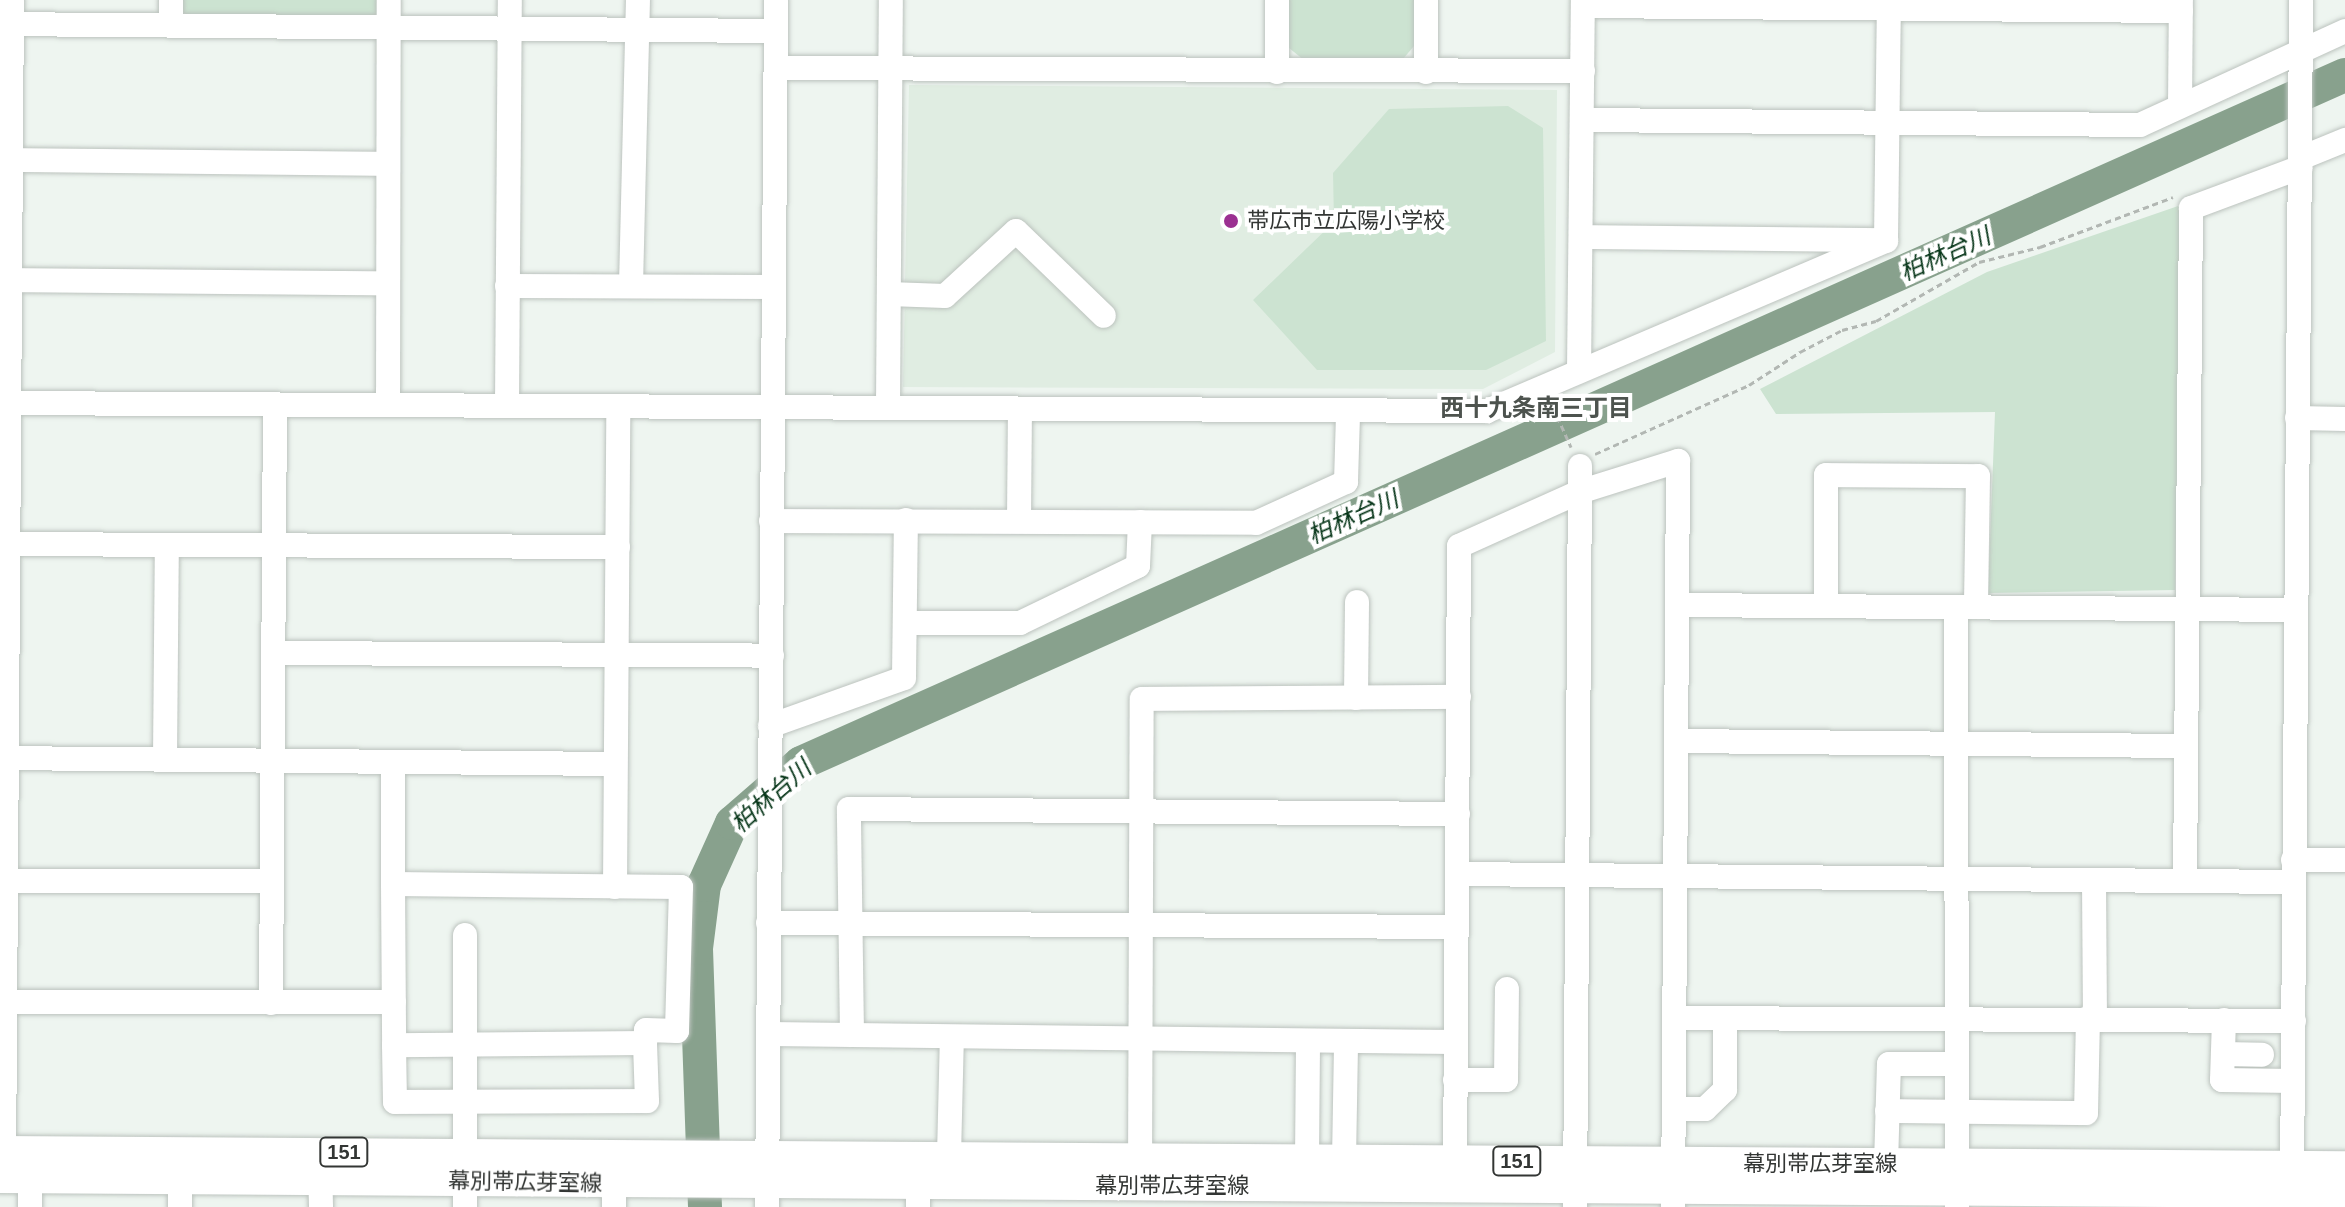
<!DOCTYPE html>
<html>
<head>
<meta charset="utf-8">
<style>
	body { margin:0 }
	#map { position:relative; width:2345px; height:1207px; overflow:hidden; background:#eef5f0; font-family:Helvetica,"Noto Sans JP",sans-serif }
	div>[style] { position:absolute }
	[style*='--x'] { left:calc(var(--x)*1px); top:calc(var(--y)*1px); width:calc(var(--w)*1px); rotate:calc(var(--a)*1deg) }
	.built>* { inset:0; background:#e0ede2 }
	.green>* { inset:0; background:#cce3d1 }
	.river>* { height:34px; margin:-17px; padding:0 17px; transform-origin:17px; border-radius:17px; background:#88a18d }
	.path>* { height:3px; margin-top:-1.5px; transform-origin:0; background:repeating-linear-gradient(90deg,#b2b7b3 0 6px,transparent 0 10px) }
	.roads { filter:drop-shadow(0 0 2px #bcc3be) drop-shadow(0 0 2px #bcc3be) }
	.minor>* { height:24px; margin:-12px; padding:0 12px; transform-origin:12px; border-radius:12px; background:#fff }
	.major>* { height:30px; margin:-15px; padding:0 15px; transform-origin:15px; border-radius:15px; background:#fff }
	.dots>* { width:22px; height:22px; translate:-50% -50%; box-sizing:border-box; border:4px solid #fff; border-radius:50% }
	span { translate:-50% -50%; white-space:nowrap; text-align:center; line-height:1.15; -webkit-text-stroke:8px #fff; paint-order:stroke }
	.shield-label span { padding:2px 6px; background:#fff; border:2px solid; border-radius:6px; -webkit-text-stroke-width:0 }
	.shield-label { font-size:20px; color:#333634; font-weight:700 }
	.poi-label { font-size:22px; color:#333634 }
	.left { translate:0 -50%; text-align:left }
	.street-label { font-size:22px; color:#333634 }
	.water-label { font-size:24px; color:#063518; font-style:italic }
	.neighbourhood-label { font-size:24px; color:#4d534e; font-weight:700 }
</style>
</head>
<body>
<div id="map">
	<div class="built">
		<div style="clip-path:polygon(909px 85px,1557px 90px,1555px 352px,1483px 389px,903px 387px)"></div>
	</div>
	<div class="green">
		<div style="clip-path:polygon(179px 0,380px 0,380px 11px,374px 16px,191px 17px,179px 10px)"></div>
		<div style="clip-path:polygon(1289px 0,1414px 0,1414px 46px,1403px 59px,1304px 60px,1289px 48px)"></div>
		<div style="clip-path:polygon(1508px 106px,1543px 128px,1546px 341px,1486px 370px,1317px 370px,1253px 300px,1334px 222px,1333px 173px,1389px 109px)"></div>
		<div style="clip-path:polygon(2181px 205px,2175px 590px,1988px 593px,1995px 412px,1776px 414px,1760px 389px,1987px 272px)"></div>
	</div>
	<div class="river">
		<div style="--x:705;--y:1207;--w:259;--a:-92"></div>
		<div style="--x:696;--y:948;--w:64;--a:-82.8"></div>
		<div style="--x:704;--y:885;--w:68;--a:-65.7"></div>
		<div style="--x:732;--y:823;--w:91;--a:-41"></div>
		<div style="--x:801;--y:763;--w:1690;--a:-24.02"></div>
	</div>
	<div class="path">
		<div style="--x:1553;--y:407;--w:44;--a:65.8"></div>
		<div style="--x:1595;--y:454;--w:169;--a:-24.1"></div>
		<div style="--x:1749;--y:385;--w:61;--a:-32.9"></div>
		<div style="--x:1800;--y:352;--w:47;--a:-27.6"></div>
		<div style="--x:1842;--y:330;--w:35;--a:-15"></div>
		<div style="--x:1876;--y:321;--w:119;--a:-29.8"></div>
		<div style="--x:1979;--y:262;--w:63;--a:-13.8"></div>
		<div style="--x:2040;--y:247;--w:142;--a:-20.6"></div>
	</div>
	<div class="roads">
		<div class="minor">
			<div style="--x:171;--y:0;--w:26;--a:90"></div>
			<div style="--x:1583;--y:6;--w:598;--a:0.48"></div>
			<div style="--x:0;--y:24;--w:776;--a:0.52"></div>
			<div style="--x:776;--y:68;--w:807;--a:0.21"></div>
			<div style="--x:1277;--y:72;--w:72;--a:-90"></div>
			<div style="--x:1426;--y:72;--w:72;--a:-90"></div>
			<div style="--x:2180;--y:106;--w:106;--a:-89.5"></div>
			<div style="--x:1583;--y:120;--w:557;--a:0.51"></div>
			<div style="--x:2140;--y:125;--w:226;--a:-24.6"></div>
			<div style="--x:2301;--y:158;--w:48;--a:-22.2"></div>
			<div style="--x:11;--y:160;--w:376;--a:0.6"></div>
			<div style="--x:1582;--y:237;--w:294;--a:0.6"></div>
			<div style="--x:1886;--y:241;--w:241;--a:-89.3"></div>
			<div style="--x:10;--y:280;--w:377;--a:0.5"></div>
			<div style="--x:631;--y:285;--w:285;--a:-88.6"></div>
			<div style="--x:507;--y:286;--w:267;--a:0.2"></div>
			<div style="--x:889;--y:294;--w:56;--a:2"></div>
			<div style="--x:945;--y:296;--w:96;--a:-42.5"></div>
			<div style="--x:1016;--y:231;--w:122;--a:44"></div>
			<div style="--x:1579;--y:371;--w:371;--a:-89.4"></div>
			<div style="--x:0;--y:403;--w:1487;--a:0.31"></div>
			<div style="--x:1487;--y:411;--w:434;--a:-23.1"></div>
			<div style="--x:388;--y:405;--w:405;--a:-89.9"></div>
			<div style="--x:507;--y:405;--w:405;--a:-89.6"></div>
			<div style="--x:888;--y:407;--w:407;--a:-89.6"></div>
			<div style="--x:2297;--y:418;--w:48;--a:1.2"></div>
			<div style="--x:1019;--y:520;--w:111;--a:-89.5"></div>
			<div style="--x:771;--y:521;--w:485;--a:0.2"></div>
			<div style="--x:1256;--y:523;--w:99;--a:-24.5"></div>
			<div style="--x:1346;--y:482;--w:68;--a:-88.3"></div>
			<div style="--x:0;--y:544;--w:618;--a:0.28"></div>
			<div style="--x:1678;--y:605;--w:617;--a:0.46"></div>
			<div style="--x:1826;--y:606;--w:131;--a:-90"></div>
			<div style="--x:1826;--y:475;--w:152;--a:0.4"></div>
			<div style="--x:1978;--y:476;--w:131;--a:90.9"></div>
			<div style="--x:1956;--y:607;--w:600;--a:89.9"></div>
			<div style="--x:907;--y:623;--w:113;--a:0"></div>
			<div style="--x:1020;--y:623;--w:131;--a:-25.8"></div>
			<div style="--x:1138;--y:566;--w:44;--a:-87.4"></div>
			<div style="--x:274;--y:653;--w:498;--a:0.3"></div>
			<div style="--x:1356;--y:698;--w:96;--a:-89.4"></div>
			<div style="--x:770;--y:726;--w:142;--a:-19.7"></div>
			<div style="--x:904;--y:678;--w:158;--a:-89.3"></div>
			<div style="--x:1678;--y:741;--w:507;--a:0.57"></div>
			<div style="--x:0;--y:758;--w:615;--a:0.56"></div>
			<div style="--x:165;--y:759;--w:213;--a:-89.5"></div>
			<div style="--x:393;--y:762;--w:122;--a:90"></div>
			<div style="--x:393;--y:884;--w:161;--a:89.6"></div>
			<div style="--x:394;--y:1045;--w:57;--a:89"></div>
			<div style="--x:395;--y:1102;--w:252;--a:-0.2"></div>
			<div style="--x:647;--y:1101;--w:58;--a:-92"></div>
			<div style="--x:645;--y:1043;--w:251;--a:179.5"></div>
			<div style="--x:2293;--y:860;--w:52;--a:0"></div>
			<div style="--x:1457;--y:874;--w:837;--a:0.55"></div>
			<div style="--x:2094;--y:880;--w:138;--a:89.6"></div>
			<div style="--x:7;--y:881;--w:265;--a:0"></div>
			<div style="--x:2185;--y:881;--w:673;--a:-89.49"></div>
			<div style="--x:2191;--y:208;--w:117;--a:-20.4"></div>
			<div style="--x:393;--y:884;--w:288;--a:0.6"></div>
			<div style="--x:681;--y:887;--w:144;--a:91.6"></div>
			<div style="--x:677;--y:1031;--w:31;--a:-178"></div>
			<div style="--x:646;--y:1030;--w:13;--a:94"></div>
			<div style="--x:615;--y:887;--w:481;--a:-89.6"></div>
			<div style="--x:768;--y:923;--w:689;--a:0.33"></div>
			<div style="--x:0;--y:1002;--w:394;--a:0"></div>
			<div style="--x:271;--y:1003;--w:598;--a:-89.62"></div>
			<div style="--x:1676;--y:1018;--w:618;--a:0.28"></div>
			<div style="--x:2224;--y:1020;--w:60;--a:91.9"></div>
			<div style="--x:2222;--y:1080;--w:71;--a:0.8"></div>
			<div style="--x:769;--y:1034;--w:687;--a:0.67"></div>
			<div style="--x:852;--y:1035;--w:226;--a:-90.8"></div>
			<div style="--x:849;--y:809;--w:609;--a:0.47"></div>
			<div style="--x:2223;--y:1054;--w:39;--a:1"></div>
			<div style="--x:1455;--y:1080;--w:51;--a:0"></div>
			<div style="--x:1506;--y:1080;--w:91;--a:-89.4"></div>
			<div style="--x:1674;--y:1109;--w:31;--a:0"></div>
			<div style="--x:1705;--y:1109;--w:28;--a:-44"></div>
			<div style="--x:1725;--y:1090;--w:72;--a:-90"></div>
			<div style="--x:1887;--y:1111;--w:199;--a:0.6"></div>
			<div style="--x:2086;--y:1113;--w:95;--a:-88.8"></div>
			<div style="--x:949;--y:1156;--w:119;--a:-88.6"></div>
			<div style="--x:1307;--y:1159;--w:118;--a:-89.5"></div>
			<div style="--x:1344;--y:1160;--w:119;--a:-89"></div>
			<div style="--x:1886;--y:1164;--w:100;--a:-88.3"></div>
			<div style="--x:1889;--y:1064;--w:68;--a:0"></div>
			<div style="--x:320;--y:1165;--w:42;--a:88.6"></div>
			<div style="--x:918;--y:1165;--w:42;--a:90"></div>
			<div style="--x:4;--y:1170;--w:1170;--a:-89.61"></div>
			<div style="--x:1140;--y:1175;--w:476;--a:-89.8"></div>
			<div style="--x:1142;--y:699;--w:317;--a:-0.4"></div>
			<div style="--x:1455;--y:1178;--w:632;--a:-89.64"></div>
			<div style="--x:1459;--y:546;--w:132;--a:-24.2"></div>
			<div style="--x:1579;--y:492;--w:104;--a:-17.4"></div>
			<div style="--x:1678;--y:461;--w:746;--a:90.38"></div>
			<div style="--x:2292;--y:1182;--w:1182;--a:-89.56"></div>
			<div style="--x:30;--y:1207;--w:30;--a:-90"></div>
			<div style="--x:180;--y:1207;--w:46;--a:-90"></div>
			<div style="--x:465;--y:1207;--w:272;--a:-90"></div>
			<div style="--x:614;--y:1207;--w:24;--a:-90"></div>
			<div style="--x:767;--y:1207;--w:1207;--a:-89.57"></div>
			<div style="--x:1575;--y:1207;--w:741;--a:-89.61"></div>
		</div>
		<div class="major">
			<div style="--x:0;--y:1151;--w:2345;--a:0.37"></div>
			<div style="--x:0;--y:1178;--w:2345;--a:0.37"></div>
		</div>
	</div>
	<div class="dots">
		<div style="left:1231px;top:221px;background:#9b3091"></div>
	</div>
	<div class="shield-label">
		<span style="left:344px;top:1152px">151</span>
		<span style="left:1517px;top:1161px">151</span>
	</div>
	<div class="poi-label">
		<span class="left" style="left:1247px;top:221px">帯広市立広陽小学校</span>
	</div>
	<div class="street-label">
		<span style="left:1820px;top:1164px">幕別帯広芽室線</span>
		<span style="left:525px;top:1182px;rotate:1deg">幕別帯広芽室線</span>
		<span style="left:1172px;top:1186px">幕別帯広芽室線</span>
	</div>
	<div class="water-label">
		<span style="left:1945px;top:254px;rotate:-24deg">柏林台川</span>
		<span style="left:1353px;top:517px;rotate:-24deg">柏林台川</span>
		<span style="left:771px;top:796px;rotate:-41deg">柏林台川</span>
	</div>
	<div class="neighbourhood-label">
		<span style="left:1536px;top:408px">西十九条南三丁目</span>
	</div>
</div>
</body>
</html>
